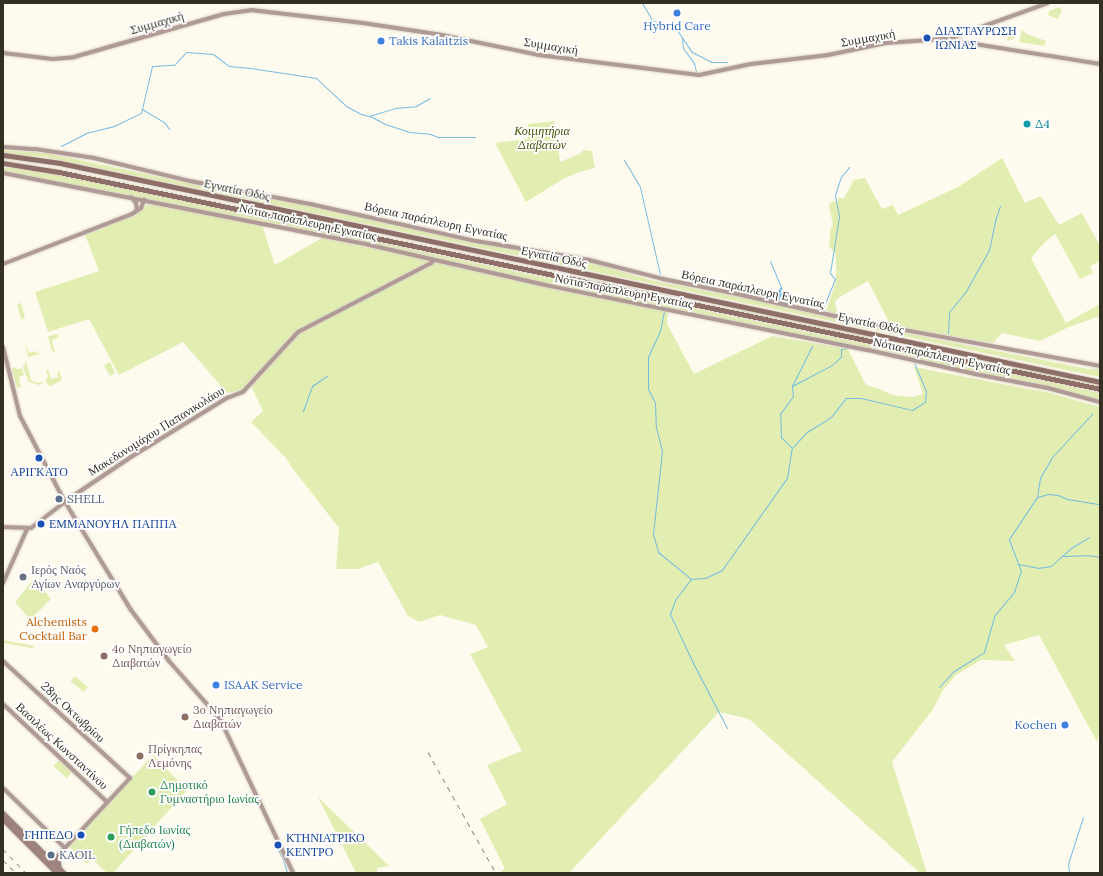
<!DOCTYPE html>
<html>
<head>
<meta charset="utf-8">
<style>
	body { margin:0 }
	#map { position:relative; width:1103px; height:876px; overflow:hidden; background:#fffaee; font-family:Lora,serif }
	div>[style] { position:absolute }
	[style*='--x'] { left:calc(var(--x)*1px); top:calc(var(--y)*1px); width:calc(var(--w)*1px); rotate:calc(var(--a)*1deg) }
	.green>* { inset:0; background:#e2eeb1; transform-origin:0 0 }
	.water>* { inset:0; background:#74bbdf }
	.stream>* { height:1px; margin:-0.5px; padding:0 0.5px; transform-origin:0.5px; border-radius:0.5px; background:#74bbdf }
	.roads { filter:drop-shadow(0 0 1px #dad5c9) drop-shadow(0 0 1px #dad5c9) }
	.secondary>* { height:4px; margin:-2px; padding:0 2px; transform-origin:2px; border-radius:2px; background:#b09a95 }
	.primary>* { height:4.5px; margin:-2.25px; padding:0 2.25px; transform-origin:2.25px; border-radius:2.25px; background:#9e837d }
	.highway>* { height:5px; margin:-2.5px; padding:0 2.5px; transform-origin:2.5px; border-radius:2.5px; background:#8e6f68 }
	.rail>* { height:1px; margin-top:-0.5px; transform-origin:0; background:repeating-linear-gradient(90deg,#8b867a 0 5px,transparent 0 10px) }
	.dots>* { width:11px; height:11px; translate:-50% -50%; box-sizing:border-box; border:2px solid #fff; border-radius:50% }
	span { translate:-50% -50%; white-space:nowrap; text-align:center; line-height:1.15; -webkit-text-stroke:3.5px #fff; paint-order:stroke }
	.street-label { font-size:12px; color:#332f23 }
	.shop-label { font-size:12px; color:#366cbe }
	.left { translate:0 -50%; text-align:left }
	.right { translate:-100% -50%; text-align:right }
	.transit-label { font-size:12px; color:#164399 }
	.culture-label { font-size:12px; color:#0d838f }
	.park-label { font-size:12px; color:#454e00; font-style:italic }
	.service-label { font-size:12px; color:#4e5e75 }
	.worship-label { font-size:12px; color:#5b616d }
	.food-label { font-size:12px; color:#c56008 }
	.education-label { font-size:12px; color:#785e54 }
	.leisure-label { font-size:12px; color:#27864d }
	.frame { position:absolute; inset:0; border:4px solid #332f23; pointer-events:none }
</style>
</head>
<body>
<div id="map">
	<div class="green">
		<div style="clip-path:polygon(1059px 7px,1062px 10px,1058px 19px,1048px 15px,1049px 11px)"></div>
		<div style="clip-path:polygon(1014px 25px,1017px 26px,1017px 31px,1013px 39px,1007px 41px,1008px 35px,1010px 35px)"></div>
		<div style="clip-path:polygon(1022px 30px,1027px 34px,1046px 41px,1044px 46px,1019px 42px)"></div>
		<div style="clip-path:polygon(554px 121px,560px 162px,579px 154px,584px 150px,592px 151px,595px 168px,579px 172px,563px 179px,526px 202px,495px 143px,528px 139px,528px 124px)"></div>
		<div style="clip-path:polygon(3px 150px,46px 153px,207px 187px,302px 204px,478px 243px,584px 261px,654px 281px,750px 299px,915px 335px,1088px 369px,1100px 369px,1100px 377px,45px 157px,3px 154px)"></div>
		<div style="clip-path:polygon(1002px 158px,1025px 203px,1041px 196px,1059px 225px,1082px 213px,1100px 246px,1100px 261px,1090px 266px,1093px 273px,1080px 279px,1055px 234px,1045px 242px,1031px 258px,1066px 323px,1100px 304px,1100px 316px,1069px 327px,1040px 341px,1002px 333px,993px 343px,891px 326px,868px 281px,838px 298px,835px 302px,837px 311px,835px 313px,826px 311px,836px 281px,836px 255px,829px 246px,831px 227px,833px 225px,829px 205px,833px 201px,837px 203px,839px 198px,844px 198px,854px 180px,865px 178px,882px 209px,893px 205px,898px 215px,958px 187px)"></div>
		<div style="clip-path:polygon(3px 167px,24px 169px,88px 181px,518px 272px,1064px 385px,1100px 393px,1100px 402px,885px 351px,553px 286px,333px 236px,3px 171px)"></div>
		<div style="clip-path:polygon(146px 205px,157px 205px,262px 225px,275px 265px,322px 238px,408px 256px,558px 290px,668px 311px,667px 324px,694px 374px,772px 336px,848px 349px,866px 385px,880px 389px,892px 395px,912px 397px,923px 394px,914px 367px,1050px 393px,1100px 407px,1100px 727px,1097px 742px,1039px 635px,1004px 645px,1015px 661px,981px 660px,956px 675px,943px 690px,933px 709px,892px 762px,927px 873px,920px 873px,749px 719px,719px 712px,569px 873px,499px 873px,505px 869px,480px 819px,507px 804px,487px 765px,522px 751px,470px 654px,488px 647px,476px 625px,440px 615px,419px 622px,408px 616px,378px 562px,358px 569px,336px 569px,339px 528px,293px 469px,286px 458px,251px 422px,263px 411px,251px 386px,248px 384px,242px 390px,227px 393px,183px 342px,119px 375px,89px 319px,48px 332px,35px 292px,99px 271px,85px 235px,137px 214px)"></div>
		<div style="left:21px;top:303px;width:16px;height:4px;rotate:75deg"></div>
		<div style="clip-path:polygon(726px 307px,1100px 385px,1100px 387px,725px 308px)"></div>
		<div style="clip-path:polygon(57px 334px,58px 338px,52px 340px,55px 352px,52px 351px,48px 336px)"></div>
		<div style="clip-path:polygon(25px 343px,29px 353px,35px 351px,36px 353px,43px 353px,28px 357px)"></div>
		<div style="clip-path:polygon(26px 361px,31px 380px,37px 383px,45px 382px,39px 385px,29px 382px,23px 367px)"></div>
		<div style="clip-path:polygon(110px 362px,115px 373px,110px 376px,104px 365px)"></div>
		<div style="clip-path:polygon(16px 367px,17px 370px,22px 368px,24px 375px,19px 377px,21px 387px,17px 388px,12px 368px)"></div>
		<div style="clip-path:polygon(46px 370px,48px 370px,51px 379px,58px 377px,57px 372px,59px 371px,62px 380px,51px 386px,48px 385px,46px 381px,48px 376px)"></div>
		<div style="clip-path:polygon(34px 579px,51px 599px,30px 620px,15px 602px)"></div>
		<div style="clip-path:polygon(3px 640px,35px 646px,32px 648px,3px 643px)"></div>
		<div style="left:75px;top:676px;width:17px;height:7px;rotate:40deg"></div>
		<div style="clip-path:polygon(153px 755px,187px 790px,113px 873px,107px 873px,92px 859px,87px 864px,68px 846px)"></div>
		<div style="left:59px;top:760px;width:18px;height:8px;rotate:43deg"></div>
		<div style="clip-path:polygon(318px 797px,389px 866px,377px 868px,377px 873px,356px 873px)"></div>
	</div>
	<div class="water">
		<div style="clip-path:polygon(781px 287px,785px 292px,793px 306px,763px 298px,777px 293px)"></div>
	</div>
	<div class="stream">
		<div style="--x:642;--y:3;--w:21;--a:59"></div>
		<div style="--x:653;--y:21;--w:13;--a:13"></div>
		<div style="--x:666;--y:24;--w:13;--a:29"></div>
		<div style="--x:677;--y:30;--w:27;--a:56"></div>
		<div style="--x:692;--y:52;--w:22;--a:27"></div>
		<div style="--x:712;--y:62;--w:15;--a:0"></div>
		<div style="--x:682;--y:37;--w:11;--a:85"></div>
		<div style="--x:683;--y:48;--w:19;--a:54"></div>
		<div style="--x:694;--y:63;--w:9;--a:77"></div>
		<div style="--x:142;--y:109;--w:26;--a:31"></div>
		<div style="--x:164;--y:122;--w:9;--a:54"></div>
		<div style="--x:370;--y:116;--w:17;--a:28"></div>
		<div style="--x:385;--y:124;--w:25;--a:18"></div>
		<div style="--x:409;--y:132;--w:21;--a:5"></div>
		<div style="--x:430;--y:134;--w:9;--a:21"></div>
		<div style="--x:438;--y:137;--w:37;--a:0"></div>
		<div style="--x:61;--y:146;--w:28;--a:-27"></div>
		<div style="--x:86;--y:133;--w:29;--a:-14"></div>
		<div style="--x:114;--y:126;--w:30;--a:-26"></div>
		<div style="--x:141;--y:113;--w:48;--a:-76.8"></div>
		<div style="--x:152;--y:66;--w:22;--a:-3"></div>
		<div style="--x:174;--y:65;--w:18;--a:-47"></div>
		<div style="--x:186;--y:52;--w:27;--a:4"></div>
		<div style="--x:213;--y:54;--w:20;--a:37"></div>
		<div style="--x:229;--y:66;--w:22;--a:5"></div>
		<div style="--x:251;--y:68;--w:66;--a:8.7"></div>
		<div style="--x:316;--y:78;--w:41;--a:43"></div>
		<div style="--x:346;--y:106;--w:17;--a:28"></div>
		<div style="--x:361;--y:114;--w:8;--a:14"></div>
		<div style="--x:369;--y:116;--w:27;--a:-17"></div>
		<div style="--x:395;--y:108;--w:21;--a:-5"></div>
		<div style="--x:416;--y:106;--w:16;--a:-30"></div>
		<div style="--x:624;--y:160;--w:31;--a:59"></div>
		<div style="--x:640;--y:187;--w:89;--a:77.1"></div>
		<div style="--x:3;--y:179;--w:1;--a:-45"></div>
		<div style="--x:770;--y:261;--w:28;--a:67"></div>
		<div style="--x:664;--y:311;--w:20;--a:101"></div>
		<div style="--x:660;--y:331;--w:29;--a:115"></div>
		<div style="--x:648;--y:357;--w:32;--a:90"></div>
		<div style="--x:648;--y:389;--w:16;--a:63"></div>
		<div style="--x:655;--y:403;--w:24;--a:88"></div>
		<div style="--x:656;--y:427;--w:25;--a:76"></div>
		<div style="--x:662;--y:451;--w:83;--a:96.2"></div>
		<div style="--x:653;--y:534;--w:19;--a:74"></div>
		<div style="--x:658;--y:552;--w:43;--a:39.3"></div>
		<div style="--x:822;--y:311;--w:35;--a:-68"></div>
		<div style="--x:835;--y:279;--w:8;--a:-130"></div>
		<div style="--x:830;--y:273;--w:58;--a:-81"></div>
		<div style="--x:839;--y:216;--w:21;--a:-101"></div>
		<div style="--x:835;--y:195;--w:19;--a:-72"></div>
		<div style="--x:841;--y:177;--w:13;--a:-51"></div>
		<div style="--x:948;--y:333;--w:21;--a:-87"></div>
		<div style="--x:949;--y:312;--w:27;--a:-51"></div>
		<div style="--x:966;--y:291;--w:47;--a:-60.7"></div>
		<div style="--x:989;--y:250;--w:30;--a:-78"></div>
		<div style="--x:995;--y:221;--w:16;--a:-72"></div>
		<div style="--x:792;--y:386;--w:45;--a:-27.7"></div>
		<div style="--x:832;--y:365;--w:12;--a:-42"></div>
		<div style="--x:841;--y:357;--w:8;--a:-90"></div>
		<div style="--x:841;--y:349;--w:6;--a:-9"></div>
		<div style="--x:303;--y:411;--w:27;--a:-70"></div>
		<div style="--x:312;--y:386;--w:18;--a:-34"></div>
		<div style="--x:791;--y:447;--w:14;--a:-135"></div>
		<div style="--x:781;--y:437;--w:23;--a:-92"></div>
		<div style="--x:780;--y:414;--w:22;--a:-54"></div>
		<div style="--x:793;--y:396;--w:10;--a:-96"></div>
		<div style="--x:792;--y:386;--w:45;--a:-63.4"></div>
		<div style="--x:1038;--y:497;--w:10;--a:-17"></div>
		<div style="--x:1048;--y:494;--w:10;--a:6"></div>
		<div style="--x:1058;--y:495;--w:10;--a:24"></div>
		<div style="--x:1067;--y:499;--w:33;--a:9"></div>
		<div style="--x:1063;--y:556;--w:23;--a:-2"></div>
		<div style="--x:1086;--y:555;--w:14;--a:8"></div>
		<div style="--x:1018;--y:564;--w:20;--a:11"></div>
		<div style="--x:1038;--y:568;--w:13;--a:-9"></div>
		<div style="--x:1051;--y:566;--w:27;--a:-42"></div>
		<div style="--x:1071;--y:548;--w:21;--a:-31"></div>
		<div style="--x:939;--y:687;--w:22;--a:-47"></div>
		<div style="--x:954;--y:671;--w:36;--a:-32"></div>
		<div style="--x:984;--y:652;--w:37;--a:-74"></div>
		<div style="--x:994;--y:616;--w:31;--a:-50"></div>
		<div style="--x:1014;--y:592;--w:22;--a:-72"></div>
		<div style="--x:1021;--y:571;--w:34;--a:-111"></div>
		<div style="--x:1009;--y:539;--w:50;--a:-56.3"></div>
		<div style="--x:1037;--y:497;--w:19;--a:-81"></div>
		<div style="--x:1040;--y:478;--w:24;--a:-60"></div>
		<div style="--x:1052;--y:457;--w:59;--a:-47.1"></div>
		<div style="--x:727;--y:728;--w:73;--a:-117.6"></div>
		<div style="--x:693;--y:663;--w:54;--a:-115.1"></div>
		<div style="--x:670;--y:614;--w:15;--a:-70"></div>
		<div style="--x:675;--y:600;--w:26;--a:-53"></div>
		<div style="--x:691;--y:579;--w:14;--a:-4"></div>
		<div style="--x:705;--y:578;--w:19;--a:-25"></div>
		<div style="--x:722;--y:570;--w:113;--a:-54.8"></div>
		<div style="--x:787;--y:478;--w:30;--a:-81"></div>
		<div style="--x:792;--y:448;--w:22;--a:-47"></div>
		<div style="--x:807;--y:432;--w:28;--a:-32"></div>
		<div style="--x:831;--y:417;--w:24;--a:-52"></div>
		<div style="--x:846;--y:398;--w:15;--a:0"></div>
		<div style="--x:861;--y:398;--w:52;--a:13.2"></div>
		<div style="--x:912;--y:410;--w:15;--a:-32"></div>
		<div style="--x:925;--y:402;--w:11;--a:-85"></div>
		<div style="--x:926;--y:391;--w:30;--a:-113"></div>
		<div style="--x:276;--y:846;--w:15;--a:62"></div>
		<div style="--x:283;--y:859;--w:15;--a:74"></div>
		<div style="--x:1069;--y:873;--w:9;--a:-96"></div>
		<div style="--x:1068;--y:864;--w:49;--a:-72.3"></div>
	</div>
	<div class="roads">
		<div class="secondary">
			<div style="--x:948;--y:39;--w:106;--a:-19.8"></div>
			<div style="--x:3;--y:53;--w:50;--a:6.8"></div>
			<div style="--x:53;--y:59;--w:21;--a:-5"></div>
			<div style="--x:74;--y:57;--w:156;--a:-16"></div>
			<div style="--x:224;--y:14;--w:27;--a:-8"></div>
			<div style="--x:251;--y:10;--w:113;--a:6.6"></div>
			<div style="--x:363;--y:23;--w:80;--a:8.6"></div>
			<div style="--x:442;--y:35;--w:99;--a:11.7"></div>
			<div style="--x:539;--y:55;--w:161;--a:7.1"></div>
			<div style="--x:699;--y:75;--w:53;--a:-11.9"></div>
			<div style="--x:751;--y:64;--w:78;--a:-6.7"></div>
			<div style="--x:828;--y:55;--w:59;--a:-11.7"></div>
			<div style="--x:886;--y:43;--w:58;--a:-3.9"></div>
			<div style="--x:944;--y:39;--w:158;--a:9.1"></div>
			<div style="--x:3;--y:147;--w:32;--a:4"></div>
			<div style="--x:35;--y:149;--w:60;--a:8.7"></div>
			<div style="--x:94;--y:158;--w:99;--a:13.5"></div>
			<div style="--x:190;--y:181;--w:122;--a:10.9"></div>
			<div style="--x:310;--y:204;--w:170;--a:12.6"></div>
			<div style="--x:476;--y:241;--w:115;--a:9.5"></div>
			<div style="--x:589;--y:260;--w:76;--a:14.4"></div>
			<div style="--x:663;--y:279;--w:76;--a:11.5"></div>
			<div style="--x:737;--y:294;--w:132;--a:12.7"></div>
			<div style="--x:866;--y:323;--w:238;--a:10.4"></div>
			<div style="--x:3;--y:173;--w:373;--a:11.1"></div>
			<div style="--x:369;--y:245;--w:180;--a:12.8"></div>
			<div style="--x:545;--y:285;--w:329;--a:11.4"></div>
			<div style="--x:868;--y:350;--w:110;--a:12.6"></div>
			<div style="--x:975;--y:374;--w:74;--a:10.9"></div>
			<div style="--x:1048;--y:388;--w:54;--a:15.1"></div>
			<div style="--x:131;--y:197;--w:8;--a:50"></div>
			<div style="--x:136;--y:203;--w:7;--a:82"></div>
			<div style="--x:3;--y:264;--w:138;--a:-21.2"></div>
			<div style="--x:132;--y:214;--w:11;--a:-34"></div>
			<div style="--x:141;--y:208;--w:9;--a:-69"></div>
			<div style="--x:3;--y:347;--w:71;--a:76.2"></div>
			<div style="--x:20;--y:416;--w:97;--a:62.4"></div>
			<div style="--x:65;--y:502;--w:127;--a:58.6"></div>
			<div style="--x:131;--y:610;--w:64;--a:53.3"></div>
			<div style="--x:169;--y:661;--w:77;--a:48.7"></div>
			<div style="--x:220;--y:719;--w:170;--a:64.6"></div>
			<div style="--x:3;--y:527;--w:28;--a:2"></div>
			<div style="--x:31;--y:528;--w:49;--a:-37.6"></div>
			<div style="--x:70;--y:498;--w:73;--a:-33.9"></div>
			<div style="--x:131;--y:457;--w:113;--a:-31.6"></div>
			<div style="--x:227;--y:398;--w:17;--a:-21"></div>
			<div style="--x:243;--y:392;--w:81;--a:-47.5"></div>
			<div style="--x:298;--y:332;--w:150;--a:-27.4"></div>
			<div style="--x:431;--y:263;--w:4;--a:-45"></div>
			<div style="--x:3;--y:583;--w:59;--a:-66"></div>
			<div style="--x:3;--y:661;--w:173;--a:42.7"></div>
			<div style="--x:130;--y:778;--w:117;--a:132.9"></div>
			<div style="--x:3;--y:704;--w:143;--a:43.3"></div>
			<div style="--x:3;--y:788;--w:86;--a:44.1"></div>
		</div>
		<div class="primary">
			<div style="--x:3;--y:813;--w:86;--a:44.5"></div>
			<div style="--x:3;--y:819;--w:76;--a:45"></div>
			<div style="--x:57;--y:857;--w:9;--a:77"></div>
		</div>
		<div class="highway">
			<div style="--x:3;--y:155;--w:58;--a:8"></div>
			<div style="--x:60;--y:163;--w:1063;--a:11.89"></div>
			<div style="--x:3;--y:163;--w:57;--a:9.1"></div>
			<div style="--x:59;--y:172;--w:1063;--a:11.77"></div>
		</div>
	</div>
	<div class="rail">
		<div style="--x:428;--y:752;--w:139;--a:60.7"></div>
		<div style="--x:3;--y:849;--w:33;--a:46"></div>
		<div style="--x:3;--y:860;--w:18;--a:45"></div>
	</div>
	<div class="dots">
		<div style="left:677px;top:13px;background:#3f7fe0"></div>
		<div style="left:927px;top:38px;background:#1a4fb4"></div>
		<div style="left:381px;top:41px;background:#3f7fe0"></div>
		<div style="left:1027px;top:124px;background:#0f9aa8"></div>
		<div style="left:39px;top:458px;background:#1a4fb4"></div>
		<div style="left:59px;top:499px;background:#5c6f8a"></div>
		<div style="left:41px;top:524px;background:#1a4fb4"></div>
		<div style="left:23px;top:577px;background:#6b7280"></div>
		<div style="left:95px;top:629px;background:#e8710a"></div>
		<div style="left:104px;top:656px;background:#8d6e63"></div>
		<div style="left:216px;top:685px;background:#3f7fe0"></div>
		<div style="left:185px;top:717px;background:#8d6e63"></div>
		<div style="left:1065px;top:725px;background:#3f7fe0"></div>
		<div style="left:140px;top:756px;background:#8d6e63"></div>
		<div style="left:152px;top:792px;background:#2e9e5b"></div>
		<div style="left:81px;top:835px;background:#1a4fb4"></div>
		<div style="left:111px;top:837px;background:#2e9e5b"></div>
		<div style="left:278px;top:845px;background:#1a4fb4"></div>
		<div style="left:51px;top:855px;background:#5c6f8a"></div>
	</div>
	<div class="street-label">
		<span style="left:157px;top:23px;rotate:-16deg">Συμμαχική</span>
		<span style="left:868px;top:38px;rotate:-10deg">Συμμαχική</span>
		<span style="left:551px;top:46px;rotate:9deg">Συμμαχική</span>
		<span style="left:237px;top:190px;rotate:12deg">Εγνατία Οδός</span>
		<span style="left:436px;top:221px;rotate:12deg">Βόρεια παράπλευρη Εγνατίας</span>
		<span style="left:308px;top:222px;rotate:12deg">Νότια παράπλευρη Εγνατίας</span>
		<span style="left:554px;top:257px;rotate:12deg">Εγνατία Οδός</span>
		<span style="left:753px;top:289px;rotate:12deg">Βόρεια παράπλευρη Εγνατίας</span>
		<span style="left:624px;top:291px;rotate:11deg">Νότια παράπλευρη Εγνατίας</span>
		<span style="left:871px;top:323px;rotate:12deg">Εγνατία Οδός</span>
		<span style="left:942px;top:356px;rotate:12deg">Νότια παράπλευρη Εγνατίας</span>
		<span style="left:156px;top:431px;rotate:-32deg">Μακεδονομάχου Παπανικολάου</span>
		<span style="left:73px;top:712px;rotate:43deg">28ης Οκτωβρίου</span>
		<span style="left:62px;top:746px;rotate:43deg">Βασιλέως Κωνσταντίνου</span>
	</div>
	<div class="shop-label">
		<span style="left:677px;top:26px">Hybrid Care</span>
		<span class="left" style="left:389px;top:41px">Takis Kalaitzis</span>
		<span class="left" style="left:224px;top:685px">ISAAK Service</span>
		<span class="right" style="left:1057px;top:725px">Kochen</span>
	</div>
	<div class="transit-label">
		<span class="left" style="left:935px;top:38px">ΔΙΑΣΤΑΥΡΩΣΗ<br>ΙΩΝΙΑΣ</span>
		<span style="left:39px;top:472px">ΑΡΙΓΚΑΤΟ</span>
		<span class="left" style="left:49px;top:524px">ΕΜΜΑΝΟΥΗΛ ΠΑΠΠΑ</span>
		<span class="right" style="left:73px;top:835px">ΓΗΠΕΔΟ</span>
		<span class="left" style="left:286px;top:845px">ΚΤΗΝΙΑΤΡΙΚΟ<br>ΚΕΝΤΡΟ</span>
	</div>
	<div class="culture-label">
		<span class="left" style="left:1035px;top:124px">Δ4</span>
	</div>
	<div class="park-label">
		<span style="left:542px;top:138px">Κοιμητήρια<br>Διαβατών</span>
	</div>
	<div class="service-label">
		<span class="left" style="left:67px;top:499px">SHELL</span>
		<span class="left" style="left:59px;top:855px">KAOIL</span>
	</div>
	<div class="worship-label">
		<span class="left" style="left:31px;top:577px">Ιερός Ναός<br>Αγίων Αναργύρων</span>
	</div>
	<div class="food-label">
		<span class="right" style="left:87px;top:629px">Alchemists<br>Cocktail Bar</span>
	</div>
	<div class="education-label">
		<span class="left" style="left:112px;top:656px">4ο Νηπιαγωγείο<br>Διαβατών</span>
		<span class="left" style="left:193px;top:717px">3ο Νηπιαγωγείο<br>Διαβατών</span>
		<span class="left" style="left:148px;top:756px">Πρίγκηπας<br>Λεμόνης</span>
	</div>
	<div class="leisure-label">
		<span class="left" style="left:160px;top:792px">Δημοτικό<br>Γυμναστήριο Ιωνίας</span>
		<span class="left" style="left:119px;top:837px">Γήπεδο Ιωνίας<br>(Διαβατών)</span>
	</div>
	<div class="frame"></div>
</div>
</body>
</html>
